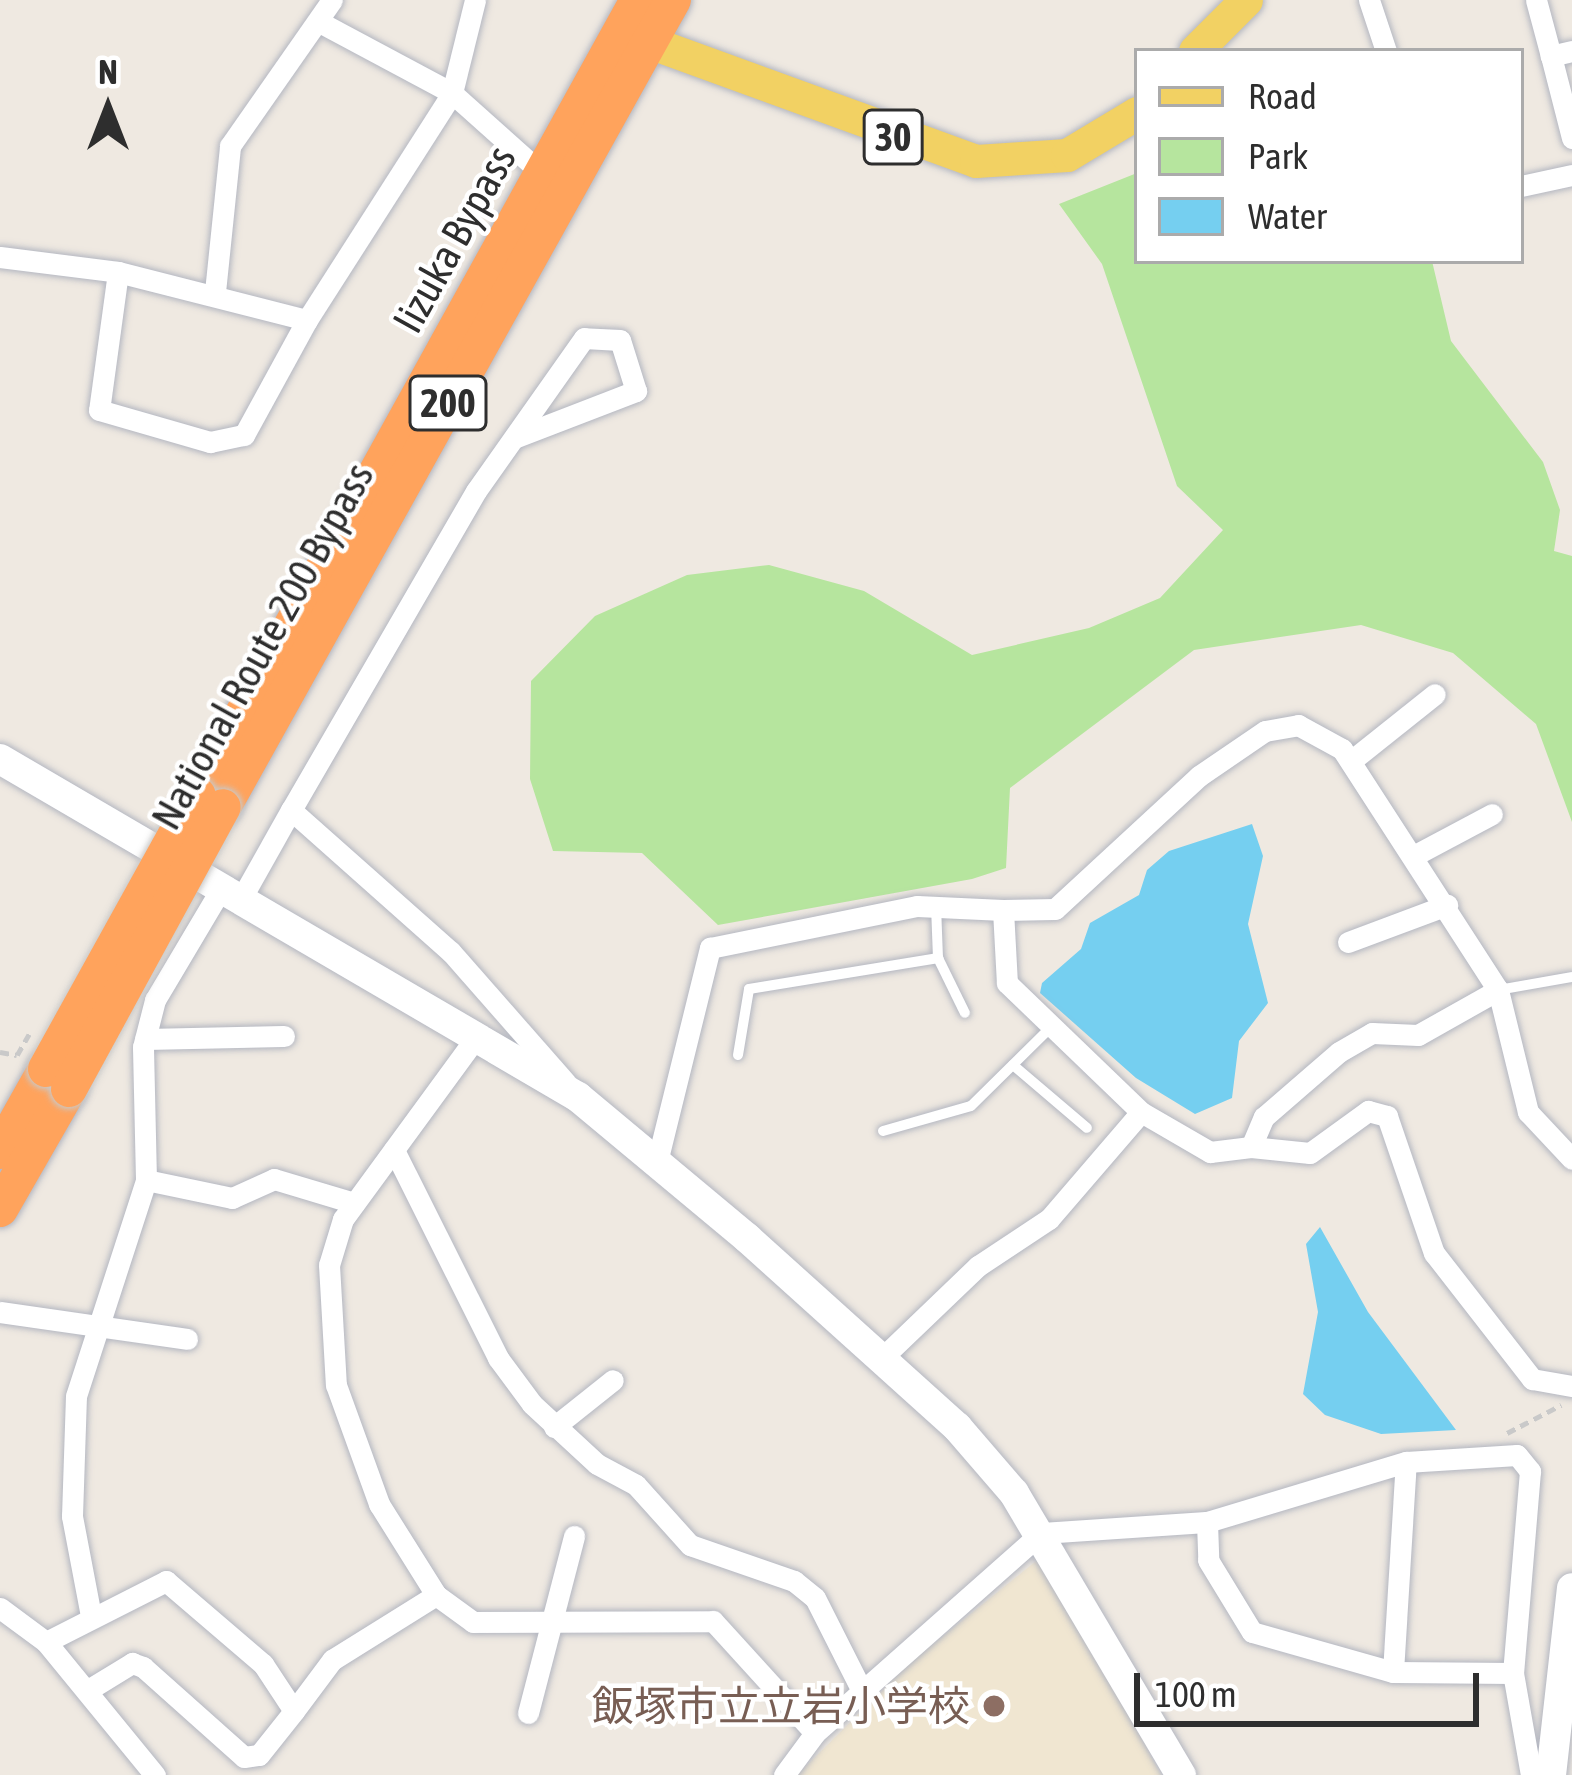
<!DOCTYPE html>
<html>
<head>
<meta charset="utf-8">
<style>
	body { margin:0 }
	#map { position:relative; width:1572px; height:1775px; overflow:hidden; background:#efe9e1; font-family:"Asap Condensed","Noto Sans JP",sans-serif }
	div>[style] { position:absolute }
	[style*='--x'] { left:calc(var(--x)*1px); top:calc(var(--y)*1px); width:calc(var(--w)*1px); rotate:calc(var(--a)*1deg) }
	.education>* { inset:0; background:#f0e6d1 }
	.green>* { inset:0; background:#b6e59e }
	.water>* { inset:0; background:#75cff0 }
	.path>* { height:4.5px; margin-top:-2.25px; transform-origin:0; background:repeating-linear-gradient(90deg,#c9c9c9 0 9px,transparent 0 15px) }
	.roads { filter:drop-shadow(0 0 3px #b4b7c1) drop-shadow(0 0 3px #b4b7c1) }
	.lane>* { height:10px; margin:-5px; padding:0 5px; transform-origin:5px; border-radius:5px; background:#fff }
	.street>* { height:21px; margin:-10.5px; padding:0 10.5px; transform-origin:10.5px; border-radius:10.5px; background:#fff }
	.secondary>* { height:30px; margin:-15px; padding:0 15px; transform-origin:15px; border-radius:15px; background:#fff }
	.primary>* { height:33px; margin:-16.5px; padding:0 16.5px; transform-origin:16.5px; border-radius:16.5px; background:#f2d163 }
	.highway>* { height:36px; margin:-18px; padding:0 18px; transform-origin:18px; border-radius:18px; background:#ffa35c }
	.bridges { filter:drop-shadow(0 0 3px #c9c9c9) drop-shadow(0 0 3px #c9c9c9) }
	.highway-bridge>* { height:36px; margin:-18px; padding:0 18px; transform-origin:18px; border-radius:18px; background:#ffa35c }
	.dots>* { width:33px; height:33px; translate:-50% -50%; box-sizing:border-box; border:6px solid #fff; border-radius:50% }
	span { translate:-50% -50%; white-space:nowrap; text-align:center; line-height:1.15; -webkit-text-stroke:9px #fff; paint-order:stroke }
	.shield-label span { padding:3px 9px; background:#fff; border:3px solid; border-radius:9px; -webkit-text-stroke-width:0 }
	.shield-label { font-size:39px; color:#2e2e2e; font-weight:700 }
	.street-label { font-size:42px; color:#2e2e2e }
	.education-label { font-size:42px; color:#785e54 }
	.right { translate:-100% -50%; text-align:right }
	.legend { position:absolute; left:1134px; top:48px; width:390px; height:216px; box-sizing:border-box; background:#fff; border:3px solid #ababab; margin:0; padding:15px 21px; list-style:none; font-size:36px; color:#2e2e2e }
	.legend li { display:flex; align-items:center; gap:24px; height:60px }
	.legend b { width:60px; border:3px solid #ababab }
	.north { position:absolute; left:48px; top:48px; width:120px; height:120px; -webkit-text-stroke:9px #fff; paint-order:stroke; rotate:0deg; font-size:33px; font-weight:700; line-height:48px; text-align:center; color:#2e2e2e }
	.north::after { content:''; display:block; margin:auto; width:42px; height:54px; background:#2e2e2e; clip-path:polygon(50% 0,100% 100%,50% 72%,0 100%) }
	.scale { position:absolute; left:1134px; top:1673px; width:345px; height:54px; box-sizing:border-box; border:6px solid #2e2e2e; border-top:0; padding-left:15px; font-size:36px; line-height:42px; white-space:nowrap; color:#2e2e2e; -webkit-text-stroke:9px #fff; paint-order:stroke }
</style>
</head>
<body>
<div id="map">
	<div class="education">
		<div style="clip-path:polygon(1036px 1561px,1049px 1567px,1161px 1775px,797px 1775px,911px 1662px)"></div>
	</div>
	<div class="green">
		<div style="clip-path:polygon(1137px 173px,1137px 261px,1432px 261px,1451px 341px,1543px 462px,1560px 510px,1554px 551px,1572px 556px,1572px 822px,1536px 724px,1453px 653px,1361px 625px,1194px 650px,1010px 788px,1006px 868px,972px 879px,718px 925px,642px 853px,553px 851px,530px 779px,531px 681px,595px 616px,687px 575px,769px 565px,864px 591px,972px 655px,1089px 628px,1160px 598px,1223px 530px,1177px 486px,1102px 264px,1059px 204px)"></div>
	</div>
	<div class="water">
		<div style="clip-path:polygon(1252px 824px,1263px 856px,1248px 924px,1268px 1003px,1239px 1041px,1232px 1098px,1195px 1114px,1136px 1078px,1040px 993px,1042px 983px,1081px 949px,1090px 923px,1139px 895px,1147px 870px,1169px 851px)"></div>
		<div style="clip-path:polygon(1320px 1227px,1368px 1312px,1456px 1430px,1381px 1434px,1325px 1415px,1303px 1394px,1318px 1312px,1306px 1244px)"></div>
	</div>
	<div class="path">
		<div style="--x:0;--y:1052;--w:17;--a:10"></div>
		<div style="--x:17;--y:1055;--w:24;--a:-60"></div>
		<div style="--x:1507;--y:1433;--w:61;--a:-27.4"></div>
	</div>
	<div class="roads">
		<div class="lane">
			<div style="--x:938;--y:958;--w:61;--a:63.9"></div>
			<div style="--x:1498;--y:990;--w:75;--a:-10"></div>
			<div style="--x:738;--y:1055;--w:67;--a:-80.5"></div>
			<div style="--x:749;--y:989;--w:192;--a:-9.3"></div>
			<div style="--x:938;--y:958;--w:52;--a:-92.2"></div>
			<div style="--x:1013;--y:1065;--w:97;--a:40.4"></div>
			<div style="--x:883;--y:1131;--w:91;--a:-15.9"></div>
			<div style="--x:971;--y:1106;--w:110;--a:-44.6"></div>
		</div>
		<div class="street">
			<div style="--x:1369;--y:0;--w:54;--a:71.6"></div>
			<div style="--x:1536;--y:0;--w:58;--a:75"></div>
			<div style="--x:323;--y:24;--w:146;--a:28.1"></div>
			<div style="--x:452;--y:93;--w:126;--a:41.8"></div>
			<div style="--x:1572;--y:51;--w:22;--a:167"></div>
			<div style="--x:1551;--y:56;--w:85;--a:75.6"></div>
			<div style="--x:1521;--y:186;--w:52;--a:-12.2"></div>
			<div style="--x:0;--y:257;--w:119;--a:7.2"></div>
			<div style="--x:118;--y:272;--w:195;--a:14.3"></div>
			<div style="--x:307;--y:320;--w:269;--a:-57.4"></div>
			<div style="--x:452;--y:93;--w:96;--a:-76.1"></div>
			<div style="--x:118;--y:272;--w:139;--a:97.8"></div>
			<div style="--x:99;--y:410;--w:116;--a:16.1"></div>
			<div style="--x:210;--y:442;--w:35;--a:-12"></div>
			<div style="--x:244;--y:435;--w:131;--a:-61.3"></div>
			<div style="--x:215;--y:292;--w:147;--a:-84.1"></div>
			<div style="--x:230;--y:146;--w:178;--a:-55.1"></div>
			<div style="--x:514;--y:438;--w:131;--a:-21.1"></div>
			<div style="--x:636;--y:391;--w:53;--a:-107.4"></div>
			<div style="--x:620;--y:340;--w:36;--a:-177"></div>
			<div style="--x:584;--y:338;--w:187;--a:125.2"></div>
			<div style="--x:476;--y:491;--w:369;--a:120.1"></div>
			<div style="--x:291;--y:810;--w:214;--a:41.6"></div>
			<div style="--x:451;--y:952;--w:174;--a:48.7"></div>
			<div style="--x:1351;--y:761;--w:107;--a:-38.6"></div>
			<div style="--x:1415;--y:855;--w:87;--a:-28"></div>
			<div style="--x:241;--y:899;--w:102;--a:-60.7"></div>
			<div style="--x:1003;--y:910;--w:52;--a:-1.1"></div>
			<div style="--x:1055;--y:909;--w:196;--a:-42.7"></div>
			<div style="--x:1199;--y:776;--w:80;--a:-34.3"></div>
			<div style="--x:1265;--y:731;--w:34;--a:-10"></div>
			<div style="--x:1298;--y:725;--w:50;--a:28.6"></div>
			<div style="--x:1342;--y:749;--w:287;--a:57.1"></div>
			<div style="--x:1348;--y:942;--w:106;--a:-20.5"></div>
			<div style="--x:477;--y:1036;--w:227;--a:126.2"></div>
			<div style="--x:343;--y:1219;--w:48;--a:106.9"></div>
			<div style="--x:329;--y:1265;--w:120;--a:86.7"></div>
			<div style="--x:336;--y:1385;--w:127;--a:70.1"></div>
			<div style="--x:379;--y:1504;--w:107;--a:57.9"></div>
			<div style="--x:436;--y:1595;--w:46;--a:36.1"></div>
			<div style="--x:473;--y:1622;--w:240;--a:-0.2"></div>
			<div style="--x:713;--y:1621;--w:151;--a:47.7"></div>
			<div style="--x:145;--y:1039;--w:139;--a:-1.2"></div>
			<div style="--x:1251;--y:1147;--w:59;--a:5.8"></div>
			<div style="--x:1310;--y:1153;--w:72;--a:-35.9"></div>
			<div style="--x:1368;--y:1111;--w:20;--a:15"></div>
			<div style="--x:1387;--y:1116;--w:145;--a:71.1"></div>
			<div style="--x:1434;--y:1253;--w:160;--a:52.1"></div>
			<div style="--x:1532;--y:1379;--w:41;--a:9.9"></div>
			<div style="--x:394;--y:1150;--w:233;--a:63.4"></div>
			<div style="--x:498;--y:1358;--w:57;--a:53.5"></div>
			<div style="--x:532;--y:1404;--w:88;--a:42.7"></div>
			<div style="--x:597;--y:1464;--w:44;--a:28.3"></div>
			<div style="--x:636;--y:1485;--w:81;--a:48"></div>
			<div style="--x:690;--y:1545;--w:110;--a:19.1"></div>
			<div style="--x:794;--y:1581;--w:27;--a:39"></div>
			<div style="--x:815;--y:1598;--w:104;--a:63.2"></div>
			<div style="--x:656;--y:1166;--w:225;--a:-76.1"></div>
			<div style="--x:710;--y:948;--w:211;--a:-11.5"></div>
			<div style="--x:917;--y:906;--w:86;--a:2.7"></div>
			<div style="--x:1003;--y:910;--w:73;--a:86.9"></div>
			<div style="--x:1007;--y:983;--w:186;--a:43.9"></div>
			<div style="--x:146;--y:1180;--w:88;--a:11.8"></div>
			<div style="--x:232;--y:1198;--w:46;--a:-24.3"></div>
			<div style="--x:274;--y:1179;--w:84;--a:16.7"></div>
			<div style="--x:0;--y:1312;--w:189;--a:8.2"></div>
			<div style="--x:883;--y:1357;--w:132;--a:-43.8"></div>
			<div style="--x:978;--y:1266;--w:85;--a:-33.5"></div>
			<div style="--x:1049;--y:1219;--w:141;--a:-49.3"></div>
			<div style="--x:1141;--y:1112;--w:80;--a:30.1"></div>
			<div style="--x:1210;--y:1152;--w:41;--a:-7"></div>
			<div style="--x:1251;--y:1147;--w:33;--a:-67"></div>
			<div style="--x:1264;--y:1117;--w:99;--a:-40.9"></div>
			<div style="--x:1339;--y:1052;--w:38;--a:-30"></div>
			<div style="--x:1372;--y:1033;--w:46;--a:2.5"></div>
			<div style="--x:1418;--y:1035;--w:92;--a:-29.4"></div>
			<div style="--x:1498;--y:990;--w:126;--a:76.2"></div>
			<div style="--x:1528;--y:1112;--w:64;--a:46.9"></div>
			<div style="--x:554;--y:1427;--w:75;--a:-38.5"></div>
			<div style="--x:1207;--y:1522;--w:38;--a:88"></div>
			<div style="--x:1208;--y:1560;--w:84;--a:58.6"></div>
			<div style="--x:1252;--y:1632;--w:147;--a:15.8"></div>
			<div style="--x:1393;--y:1672;--w:120;--a:0.5"></div>
			<div style="--x:0;--y:1608;--w:57;--a:36.5"></div>
			<div style="--x:46;--y:1642;--w:172;--a:50.7"></div>
			<div style="--x:91;--y:1616;--w:102;--a:-100.8"></div>
			<div style="--x:72;--y:1516;--w:120;--a:-88.1"></div>
			<div style="--x:76;--y:1396;--w:227;--a:-72"></div>
			<div style="--x:146;--y:1180;--w:133;--a:-91.3"></div>
			<div style="--x:143;--y:1047;--w:49;--a:-75.7"></div>
			<div style="--x:155;--y:1000;--w:131;--a:-59.3"></div>
			<div style="--x:46;--y:1642;--w:135;--a:-26.9"></div>
			<div style="--x:166;--y:1581;--w:128;--a:40.6"></div>
			<div style="--x:263;--y:1664;--w:56;--a:56.6"></div>
			<div style="--x:294;--y:1711;--w:64;--a:-53.3"></div>
			<div style="--x:332;--y:1660;--w:123;--a:-32"></div>
			<div style="--x:1393;--y:1672;--w:210;--a:-86.5"></div>
			<div style="--x:88;--y:1690;--w:52;--a:-31.5"></div>
			<div style="--x:132;--y:1663;--w:12;--a:20"></div>
			<div style="--x:143;--y:1667;--w:135;--a:41.7"></div>
			<div style="--x:244;--y:1757;--w:15;--a:-8"></div>
			<div style="--x:259;--y:1755;--w:56;--a:-51.5"></div>
			<div style="--x:528;--y:1713;--w:183;--a:-75.4"></div>
			<div style="--x:784;--y:1775;--w:52;--a:-53.6"></div>
			<div style="--x:815;--y:1733;--w:302;--a:-41.5"></div>
			<div style="--x:1041;--y:1533;--w:166;--a:-3.8"></div>
			<div style="--x:1207;--y:1522;--w:208;--a:-16.8"></div>
			<div style="--x:1406;--y:1462;--w:111;--a:-3.6"></div>
			<div style="--x:1517;--y:1455;--w:21;--a:51"></div>
			<div style="--x:1530;--y:1471;--w:203;--a:94.8"></div>
			<div style="--x:1513;--y:1673;--w:104;--a:80"></div>
		</div>
		<div class="secondary">
			<div style="--x:0;--y:759;--w:670;--a:30.32"></div>
			<div style="--x:578;--y:1097;--w:220;--a:39.8"></div>
			<div style="--x:747;--y:1238;--w:283;--a:42"></div>
			<div style="--x:957;--y:1427;--w:87;--a:49.2"></div>
			<div style="--x:1014;--y:1493;--w:328;--a:59.4"></div>
			<div style="--x:1551;--y:1775;--w:188;--a:-83.6"></div>
		</div>
		<div class="primary">
			<div style="--x:649;--y:42;--w:348;--a:20"></div>
			<div style="--x:976;--y:161;--w:91;--a:-3.8"></div>
			<div style="--x:1067;--y:155;--w:82;--a:-31"></div>
			<div style="--x:1195;--y:51;--w:72;--a:-45"></div>
		</div>
		<div class="highway">
			<div style="--x:198;--y:795;--w:909;--a:-61.04"></div>
			<div style="--x:223;--y:807;--w:924;--a:-60.86"></div>
			<div style="--x:0;--y:1151;--w:94;--a:-60.7"></div>
			<div style="--x:0;--y:1209;--w:138;--a:-60.1"></div>
		</div>
	</div>
	<div class="bridges">
		<div class="highway-bridge">
			<div style="--x:46;--y:1069;--w:313;--a:-61"></div>
			<div style="--x:69;--y:1089;--w:321;--a:-61.4"></div>
		</div>
	</div>
	<div class="dots">
		<div style="left:994px;top:1706px;background:#8d6e63"></div>
	</div>
	<div class="shield-label">
		<span style="left:893px;top:137px">30</span>
		<span style="left:448px;top:403px">200</span>
	</div>
	<div class="street-label">
		<span style="left:454px;top:239px;rotate:-61deg">Iizuka Bypass</span>
		<span style="left:262px;top:646px;rotate:-61deg">National Route 200 Bypass</span>
	</div>
	<div class="education-label">
		<span class="right" style="left:970px;top:1706px">飯塚市立立岩小学校</span>
	</div>
	<ul class="legend">
	<li><b style="height:15px;background:#f2d163"></b>Road</li>
	<li><b style="height:33px;background:#b6e59e"></b>Park</li>
	<li><b style="height:33px;background:#75cff0"></b>Water</li>
	</ul>
	<div class="north">N</div>
	<div class="scale">100 m</div>
</div>
</body>
</html>
